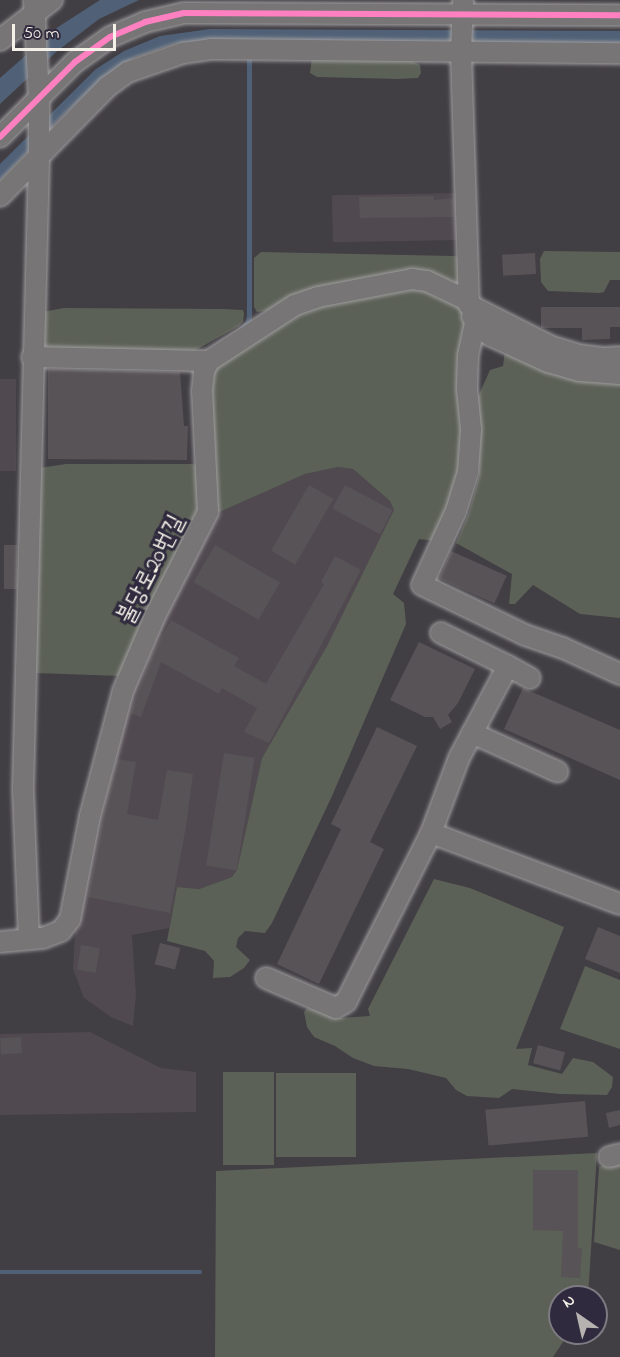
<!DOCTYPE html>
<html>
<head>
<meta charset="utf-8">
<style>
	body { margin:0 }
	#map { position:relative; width:620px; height:1357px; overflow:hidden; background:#413e44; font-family:"Indie Flower","Poor Story",sans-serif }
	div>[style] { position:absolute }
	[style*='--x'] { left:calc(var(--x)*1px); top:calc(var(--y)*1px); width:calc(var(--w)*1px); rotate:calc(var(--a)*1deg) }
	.built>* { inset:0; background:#514950; transform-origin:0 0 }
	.green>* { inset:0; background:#5c6157; transform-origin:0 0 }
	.water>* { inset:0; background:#506177 }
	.stream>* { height:4.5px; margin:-2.25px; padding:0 2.25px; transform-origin:2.25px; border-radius:2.25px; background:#506177 }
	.building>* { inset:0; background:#585356; transform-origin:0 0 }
	.roads { filter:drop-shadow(0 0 2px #a19fa0) drop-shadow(0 0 2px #a19fa0) }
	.minor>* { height:20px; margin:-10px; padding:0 10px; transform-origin:10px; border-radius:10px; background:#777576 }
	.cycleway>* { height:6px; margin:-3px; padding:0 3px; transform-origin:3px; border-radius:3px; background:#ff80c0 }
	span { translate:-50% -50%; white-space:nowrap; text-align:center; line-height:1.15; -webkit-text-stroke:6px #2f2a3d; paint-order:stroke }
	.street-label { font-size:24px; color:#f4f1e8 }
	.north { position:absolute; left:548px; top:1285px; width:60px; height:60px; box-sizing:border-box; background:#2f2a3d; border:2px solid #7e7a81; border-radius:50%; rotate:326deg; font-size:16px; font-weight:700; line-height:24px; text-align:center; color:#f4f1e8 }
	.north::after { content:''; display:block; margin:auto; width:21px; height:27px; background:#b5b2af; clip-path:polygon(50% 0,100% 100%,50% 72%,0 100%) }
	.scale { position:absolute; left:12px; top:24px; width:104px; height:27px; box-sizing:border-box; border:3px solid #f4f1e8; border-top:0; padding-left:8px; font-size:18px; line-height:21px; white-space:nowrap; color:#f4f1e8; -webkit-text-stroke:4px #2f2a3d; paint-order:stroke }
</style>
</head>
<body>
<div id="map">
	<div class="built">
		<div style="left:460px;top:193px;width:47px;height:128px;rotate:89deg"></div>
		<div style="left:0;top:379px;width:16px;height:92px"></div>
		<div style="clip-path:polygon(338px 467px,353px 469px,390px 501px,394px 509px,393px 517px,327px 646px,262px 758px,237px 870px,232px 877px,199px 889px,177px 887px,169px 928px,132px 935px,136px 995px,133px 1026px,111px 1017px,84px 998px,73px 969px,76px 918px,128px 694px,215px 514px,305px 474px)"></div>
		<div style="clip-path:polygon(90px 1032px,161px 1068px,196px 1072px,196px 1112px,0 1115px,0 1034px)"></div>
	</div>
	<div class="green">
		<div style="clip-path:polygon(312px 58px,410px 60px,420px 65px,421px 73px,418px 78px,398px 79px,317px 77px,310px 73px)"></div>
		<div style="clip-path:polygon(544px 251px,620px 252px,620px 280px,610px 280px,604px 292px,600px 293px,548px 291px,541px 282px,540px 259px)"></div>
		<div style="clip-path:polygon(261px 252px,454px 256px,460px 258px,459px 287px,425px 275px,275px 310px,257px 312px,254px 307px,254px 258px)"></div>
		<div style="clip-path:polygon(417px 286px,463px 305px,466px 321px,460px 468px,436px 541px,419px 539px,393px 594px,404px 603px,406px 624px,332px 796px,272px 923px,265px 933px,245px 931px,238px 938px,236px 947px,250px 960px,244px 968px,230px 977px,213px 978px,214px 961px,205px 951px,167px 941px,177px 887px,199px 889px,232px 877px,237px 870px,262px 758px,327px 646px,394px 510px,390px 501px,353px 469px,338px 467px,305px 474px,215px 514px,208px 392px,214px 367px,304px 308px)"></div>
		<div style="clip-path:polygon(64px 308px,224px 309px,243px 310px,244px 314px,243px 322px,239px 326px,192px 352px,46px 349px,41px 344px,42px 312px)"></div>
		<div style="clip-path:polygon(505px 351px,620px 378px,620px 618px,580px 614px,533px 585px,515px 604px,509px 604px,512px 574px,456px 543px,469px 512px,479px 476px,477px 399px,490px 370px,503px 366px)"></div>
		<div style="clip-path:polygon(66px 464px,193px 464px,197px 466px,200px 495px,197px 516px,121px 676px,35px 673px,39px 468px)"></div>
		<div style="clip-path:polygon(434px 879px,470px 888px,564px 927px,516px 1049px,532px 1048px,528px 1065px,562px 1074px,573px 1058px,593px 1062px,613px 1077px,612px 1087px,607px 1095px,560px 1094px,512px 1089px,499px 1098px,467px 1096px,456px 1090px,446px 1078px,408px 1069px,374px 1066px,353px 1058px,335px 1046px,314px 1037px,307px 1027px,304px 1012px,307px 1008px,341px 1018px,370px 1016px,368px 1009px)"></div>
		<div style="clip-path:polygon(585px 966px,620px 980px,620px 1049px,560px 1029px)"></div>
		<div style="left:223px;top:1072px;width:51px;height:93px"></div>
		<div style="left:276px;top:1073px;width:80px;height:84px"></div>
		<div style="clip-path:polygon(597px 1153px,588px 1297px,560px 1297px,560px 1333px,569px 1333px,553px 1357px,215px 1357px,216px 1171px)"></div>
		<div style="clip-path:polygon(616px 1160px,620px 1160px,620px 1250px,594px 1242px,599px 1167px)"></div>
	</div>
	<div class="water">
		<div style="clip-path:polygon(100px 0,139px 0,99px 19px,56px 52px,0 104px,0 78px,58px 27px)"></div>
		<div style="clip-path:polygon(210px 29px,620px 31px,620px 43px,227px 40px,176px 43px,133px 58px,103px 78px,60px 118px,0 180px,0 164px,96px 69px,124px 51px,160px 36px)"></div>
	</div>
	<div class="stream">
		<div style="--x:241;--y:329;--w:10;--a:-45"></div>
		<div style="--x:248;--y:322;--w:7;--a:-82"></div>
		<div style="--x:249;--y:315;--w:256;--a:-90"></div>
		<div style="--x:0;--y:1272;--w:200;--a:0"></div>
	</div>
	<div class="building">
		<div style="clip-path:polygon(434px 196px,434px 200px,454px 198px,454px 217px,360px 218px,359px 197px)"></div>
		<div style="left:535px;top:253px;width:21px;height:33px;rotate:87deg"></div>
		<div style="clip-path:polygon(541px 307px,620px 307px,620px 327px,610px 327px,610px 339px,582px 340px,582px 328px,541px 328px)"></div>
		<div style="clip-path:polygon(48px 369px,180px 372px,184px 426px,188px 426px,187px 460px,48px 459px)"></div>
		<div style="left:309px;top:485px;width:28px;height:76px;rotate:30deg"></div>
		<div style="left:345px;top:485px;width:54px;height:27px;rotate:28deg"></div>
		<div style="left:4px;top:545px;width:13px;height:44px"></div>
		<div style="left:215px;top:545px;width:75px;height:43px;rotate:30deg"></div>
		<div style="left:451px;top:551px;width:61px;height:30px;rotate:24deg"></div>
		<div style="clip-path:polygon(335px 556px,361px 570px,269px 743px,244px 732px,257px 708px,222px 688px,219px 694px,161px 662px,141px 717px,130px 713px,151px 656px,171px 620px,239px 658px,234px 666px,266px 684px,324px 584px,321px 582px)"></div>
		<div style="clip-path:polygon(419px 642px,475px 669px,458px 703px,448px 715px,452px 722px,440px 729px,433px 717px,425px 717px,390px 700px)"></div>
		<div style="clip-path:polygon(523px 688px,620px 730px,620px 780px,504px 729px)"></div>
		<div style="clip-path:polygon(377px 727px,417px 746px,370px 842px,384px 849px,319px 984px,277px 964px,341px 829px,331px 824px)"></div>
		<div style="left:224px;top:753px;width:31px;height:114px;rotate:9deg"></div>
		<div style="clip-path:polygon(117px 759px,136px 762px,127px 814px,158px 820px,167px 770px,193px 774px,186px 826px,170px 913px,88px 897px,106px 801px)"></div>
		<div style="clip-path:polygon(598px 927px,620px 936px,620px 973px,585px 959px)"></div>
		<div style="left:160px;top:943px;width:21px;height:22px;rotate:14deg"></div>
		<div style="left:81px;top:945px;width:19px;height:25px;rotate:9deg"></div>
		<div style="left:21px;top:1037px;width:16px;height:21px;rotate:86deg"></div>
		<div style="left:538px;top:1045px;width:28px;height:19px;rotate:15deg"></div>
		<div style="left:585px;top:1101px;width:36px;height:100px;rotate:85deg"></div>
		<div style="clip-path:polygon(620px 1110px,620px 1125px,609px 1128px,606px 1113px)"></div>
		<div style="clip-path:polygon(533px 1170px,578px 1170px,578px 1248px,582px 1248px,580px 1278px,561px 1277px,563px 1231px,533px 1230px)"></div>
	</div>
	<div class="roads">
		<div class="minor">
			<div style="--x:463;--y:2;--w:50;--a:92.3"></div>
			<div style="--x:461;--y:52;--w:253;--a:88.2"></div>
			<div style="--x:469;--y:305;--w:91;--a:26.8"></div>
			<div style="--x:550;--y:346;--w:30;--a:17"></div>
			<div style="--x:579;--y:355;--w:26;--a:7"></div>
			<div style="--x:605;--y:358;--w:15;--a:-4"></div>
			<div style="--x:0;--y:40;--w:66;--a:-37.6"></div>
			<div style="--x:0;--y:137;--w:106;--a:-45"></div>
			<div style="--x:75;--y:62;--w:43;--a:-35.5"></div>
			<div style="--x:110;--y:37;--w:38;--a:-23"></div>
			<div style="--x:145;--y:22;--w:40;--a:-13"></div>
			<div style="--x:184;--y:13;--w:436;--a:0.3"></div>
			<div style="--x:0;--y:196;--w:153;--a:-45.5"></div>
			<div style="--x:107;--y:87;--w:26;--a:-36"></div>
			<div style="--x:128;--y:72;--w:58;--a:-19.1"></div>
			<div style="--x:183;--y:53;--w:28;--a:-8"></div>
			<div style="--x:211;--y:49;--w:409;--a:0.6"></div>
			<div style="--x:472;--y:316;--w:17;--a:57"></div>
			<div style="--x:481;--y:330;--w:12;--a:31"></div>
			<div style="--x:491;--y:336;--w:63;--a:24.5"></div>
			<div style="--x:548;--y:362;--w:33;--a:16"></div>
			<div style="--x:580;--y:371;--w:40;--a:4.3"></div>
			<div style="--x:475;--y:323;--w:34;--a:102"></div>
			<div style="--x:468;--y:356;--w:33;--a:92"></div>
			<div style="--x:467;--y:389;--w:40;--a:84.3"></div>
			<div style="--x:471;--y:429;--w:43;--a:94"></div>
			<div style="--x:468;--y:472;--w:41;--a:107.1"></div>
			<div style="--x:456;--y:511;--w:81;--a:114.7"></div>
			<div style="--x:422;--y:585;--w:114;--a:25.9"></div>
			<div style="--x:525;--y:635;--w:40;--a:18.9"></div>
			<div style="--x:563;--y:648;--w:63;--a:24.5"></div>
			<div style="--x:32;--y:357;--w:177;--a:1.3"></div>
			<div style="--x:508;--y:666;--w:25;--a:29"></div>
			<div style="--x:472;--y:733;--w:94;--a:24.4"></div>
			<div style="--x:431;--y:833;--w:202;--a:20.6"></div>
			<div style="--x:29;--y:939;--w:149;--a:-92.3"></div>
			<div style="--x:23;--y:790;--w:634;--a:-88.55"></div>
			<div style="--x:39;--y:156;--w:57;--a:-90"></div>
			<div style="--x:39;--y:99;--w:99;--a:-92.9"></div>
			<div style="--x:0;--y:942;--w:43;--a:-5.3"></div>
			<div style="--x:43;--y:938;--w:19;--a:-21"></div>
			<div style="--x:61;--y:931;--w:15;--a:-53"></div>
			<div style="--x:70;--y:919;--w:105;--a:-79"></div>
			<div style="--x:90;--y:816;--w:129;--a:-75.2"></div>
			<div style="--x:123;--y:691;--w:82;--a:-66.9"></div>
			<div style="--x:155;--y:616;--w:117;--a:-63"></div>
			<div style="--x:208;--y:512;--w:121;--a:-92.8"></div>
			<div style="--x:202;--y:391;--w:20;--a:-84"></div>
			<div style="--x:204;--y:371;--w:11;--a:-63"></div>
			<div style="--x:209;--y:361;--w:103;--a:-33.1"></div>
			<div style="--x:295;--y:305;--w:24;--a:-19"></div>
			<div style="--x:318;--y:297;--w:96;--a:-10.8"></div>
			<div style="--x:412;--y:279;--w:15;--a:8"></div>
			<div style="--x:427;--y:281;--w:47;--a:25.5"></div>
			<div style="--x:266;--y:978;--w:76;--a:23.2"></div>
			<div style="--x:336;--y:1008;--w:12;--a:-31"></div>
			<div style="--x:346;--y:1002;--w:189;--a:-63.3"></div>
			<div style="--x:431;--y:833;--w:80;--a:-69.5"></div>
			<div style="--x:459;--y:758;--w:104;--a:-62"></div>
			<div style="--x:508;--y:666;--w:75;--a:-153.8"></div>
			<div style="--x:609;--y:1157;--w:11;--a:-15"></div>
		</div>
	</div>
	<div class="cycleway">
		<div style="--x:0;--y:137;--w:106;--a:-45"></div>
		<div style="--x:75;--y:62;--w:43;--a:-35.5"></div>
		<div style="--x:110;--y:37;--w:38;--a:-23"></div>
		<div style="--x:145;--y:22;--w:40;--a:-13"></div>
		<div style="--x:184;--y:13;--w:436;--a:0.3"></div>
	</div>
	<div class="street-label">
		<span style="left:152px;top:570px;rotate:-63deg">불당로20번길</span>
	</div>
	<div class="north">N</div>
	<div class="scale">50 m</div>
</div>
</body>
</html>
